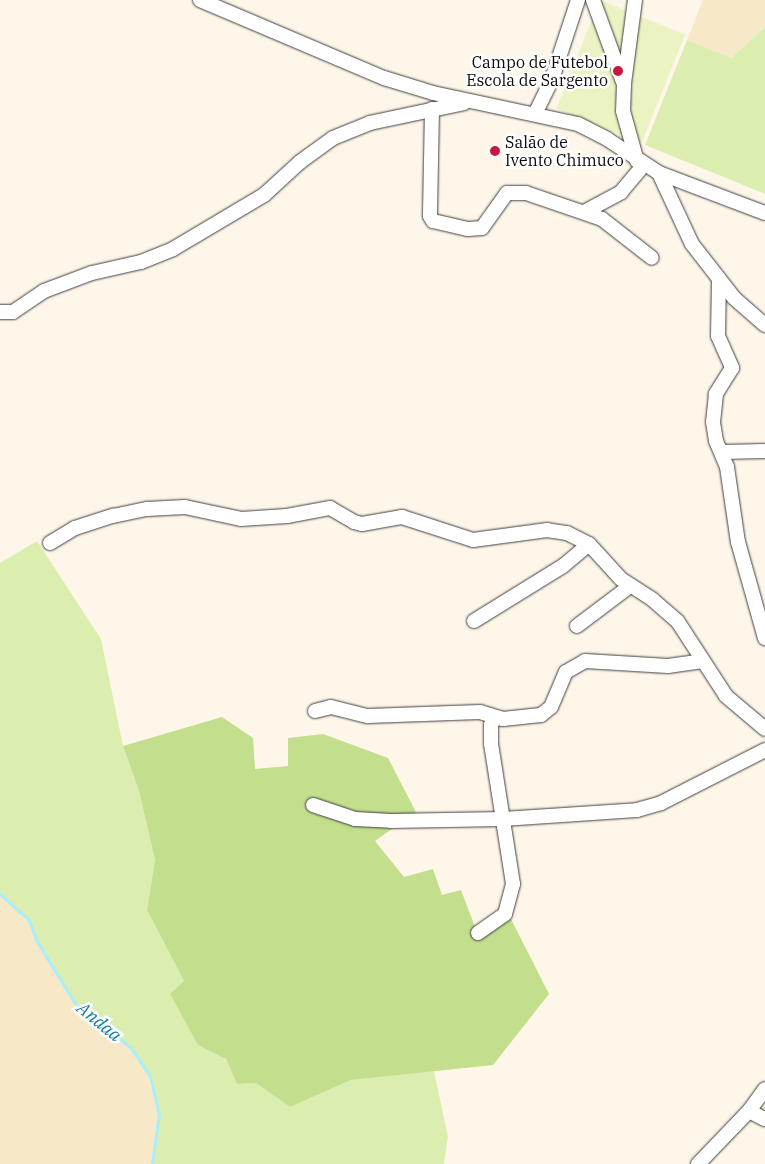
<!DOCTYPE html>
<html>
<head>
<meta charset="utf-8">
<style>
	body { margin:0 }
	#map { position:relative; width:765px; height:1164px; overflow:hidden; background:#fff6ea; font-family:"IBM Plex Serif",serif }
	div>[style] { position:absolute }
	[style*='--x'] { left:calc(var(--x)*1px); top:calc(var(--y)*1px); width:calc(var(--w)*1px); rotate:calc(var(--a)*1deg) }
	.farmland>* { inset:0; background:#f7e9c7 }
	.green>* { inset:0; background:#dcedb0 }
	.forest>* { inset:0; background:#c3df8e }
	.pitch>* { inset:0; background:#ecf3c3; transform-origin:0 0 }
	.stream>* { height:3px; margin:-1.5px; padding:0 1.5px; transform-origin:1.5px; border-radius:1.5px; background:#a9eefc }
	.roads { filter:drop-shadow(0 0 1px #3e3e3e) drop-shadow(0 0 1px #3e3e3e) }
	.minor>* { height:14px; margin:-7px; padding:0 7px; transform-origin:7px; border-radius:7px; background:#fff }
	.dots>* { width:14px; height:14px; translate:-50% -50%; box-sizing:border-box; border:2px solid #fff; border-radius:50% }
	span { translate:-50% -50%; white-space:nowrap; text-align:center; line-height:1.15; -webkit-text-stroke:5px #fff; paint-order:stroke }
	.poi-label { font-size:16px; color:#0b0b0b }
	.right { translate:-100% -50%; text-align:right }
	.left { translate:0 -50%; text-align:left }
	.water-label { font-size:18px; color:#0b7da0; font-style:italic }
</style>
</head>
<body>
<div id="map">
	<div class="farmland">
		<div style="clip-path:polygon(703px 0,765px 0,765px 27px,731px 58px,687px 40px)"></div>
		<div style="clip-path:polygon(0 894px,29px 920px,36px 940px,76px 1005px,131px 1048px,150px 1076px,159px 1114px,152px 1164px,0 1164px)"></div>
	</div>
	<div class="green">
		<div style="clip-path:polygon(765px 27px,765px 194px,645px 145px,687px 40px,731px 58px)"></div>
		<div style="clip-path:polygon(37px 541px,101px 639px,123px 746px,139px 791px,155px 860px,147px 910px,184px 981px,198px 1044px,226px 1059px,237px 1084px,256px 1083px,290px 1107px,351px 1080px,434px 1071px,448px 1137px,444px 1164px,152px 1164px,159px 1114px,150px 1076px,131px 1048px,76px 1005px,36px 940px,29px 920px,0 894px,0 563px)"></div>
	</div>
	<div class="forest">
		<div style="clip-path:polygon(222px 717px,253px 738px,255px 769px,288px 766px,288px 738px,323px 734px,388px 758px,416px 812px,375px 841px,404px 877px,433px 869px,442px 895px,461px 890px,475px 927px,509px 915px,549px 994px,493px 1065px,351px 1080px,290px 1107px,256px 1083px,237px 1084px,226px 1059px,198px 1045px,170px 994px,184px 981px,147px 910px,155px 860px,139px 791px,123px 746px)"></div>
	</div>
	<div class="pitch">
		<div style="left:600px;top:0;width:92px;height:117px;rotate:22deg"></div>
	</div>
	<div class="stream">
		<div style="--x:0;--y:894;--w:39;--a:42"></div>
		<div style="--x:29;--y:920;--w:21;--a:71"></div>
		<div style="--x:36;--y:940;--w:73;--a:58.5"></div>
		<div style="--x:74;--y:1002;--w:73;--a:38.9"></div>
		<div style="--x:131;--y:1048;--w:34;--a:56"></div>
		<div style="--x:150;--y:1076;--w:39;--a:77"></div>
		<div style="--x:159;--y:1114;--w:50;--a:98"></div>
	</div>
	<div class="roads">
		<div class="minor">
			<div style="--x:200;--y:0;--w:200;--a:23"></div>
			<div style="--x:384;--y:78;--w:51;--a:17"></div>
			<div style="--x:433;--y:93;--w:148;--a:12.1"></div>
			<div style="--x:578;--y:124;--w:33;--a:27"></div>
			<div style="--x:607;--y:139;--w:62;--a:33.2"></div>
			<div style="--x:659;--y:173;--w:113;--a:20.7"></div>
			<div style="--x:593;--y:0;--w:87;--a:69.9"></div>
			<div style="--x:635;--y:0;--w:85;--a:97.5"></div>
			<div style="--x:624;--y:84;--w:27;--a:92"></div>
			<div style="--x:623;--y:111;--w:52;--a:74.4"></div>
			<div style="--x:432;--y:109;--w:107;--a:91.1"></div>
			<div style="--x:430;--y:216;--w:6;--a:59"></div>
			<div style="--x:433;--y:221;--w:36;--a:13"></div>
			<div style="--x:468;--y:229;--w:14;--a:-4"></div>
			<div style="--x:482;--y:228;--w:43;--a:-54.5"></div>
			<div style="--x:507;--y:193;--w:19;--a:0"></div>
			<div style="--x:526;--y:193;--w:80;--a:18.9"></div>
			<div style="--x:602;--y:219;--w:63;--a:38"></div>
			<div style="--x:535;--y:114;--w:39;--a:-64"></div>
			<div style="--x:552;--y:79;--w:83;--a:-71.8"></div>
			<div style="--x:659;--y:173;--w:78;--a:65.1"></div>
			<div style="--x:692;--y:244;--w:68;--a:52.1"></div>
			<div style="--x:734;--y:298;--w:41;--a:41.1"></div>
			<div style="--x:586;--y:211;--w:40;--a:-28"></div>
			<div style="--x:621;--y:192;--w:35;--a:-50"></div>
			<div style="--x:719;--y:279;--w:57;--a:91"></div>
			<div style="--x:718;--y:336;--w:35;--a:66"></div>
			<div style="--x:732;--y:368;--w:31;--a:122"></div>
			<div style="--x:716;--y:394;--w:28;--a:96"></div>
			<div style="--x:713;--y:422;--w:19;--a:81"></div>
			<div style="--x:716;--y:441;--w:28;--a:67"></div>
			<div style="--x:727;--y:467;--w:76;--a:81.7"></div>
			<div style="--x:738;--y:542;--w:100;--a:74.3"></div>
			<div style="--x:0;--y:312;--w:13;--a:0"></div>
			<div style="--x:13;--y:312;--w:37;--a:-34"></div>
			<div style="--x:44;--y:291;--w:51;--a:-20.6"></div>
			<div style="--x:92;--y:273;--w:50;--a:-12.7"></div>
			<div style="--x:141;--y:262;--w:35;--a:-22"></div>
			<div style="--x:173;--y:249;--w:106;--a:-30.7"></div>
			<div style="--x:264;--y:195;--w:49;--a:-42.5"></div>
			<div style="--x:300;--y:162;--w:41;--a:-36"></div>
			<div style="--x:333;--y:138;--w:40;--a:-22"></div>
			<div style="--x:370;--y:123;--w:96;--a:-12"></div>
			<div style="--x:723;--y:452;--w:42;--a:-1.4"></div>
			<div style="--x:50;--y:543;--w:29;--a:-31"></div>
			<div style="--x:75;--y:528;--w:40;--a:-18"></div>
			<div style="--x:113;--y:516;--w:35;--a:-12"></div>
			<div style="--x:147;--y:509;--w:38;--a:-3"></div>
			<div style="--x:185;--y:507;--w:57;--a:12.1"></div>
			<div style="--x:241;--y:519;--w:46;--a:-3.7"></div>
			<div style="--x:287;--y:516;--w:44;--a:-10.5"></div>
			<div style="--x:330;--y:508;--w:28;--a:30"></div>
			<div style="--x:354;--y:522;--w:8;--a:14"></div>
			<div style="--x:362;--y:524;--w:41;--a:-9.9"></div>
			<div style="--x:402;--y:517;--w:75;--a:17.9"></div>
			<div style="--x:473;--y:540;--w:75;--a:-7.7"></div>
			<div style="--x:547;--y:530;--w:20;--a:9"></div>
			<div style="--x:567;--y:533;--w:25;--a:27"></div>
			<div style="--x:589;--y:544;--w:47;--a:47.6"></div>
			<div style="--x:621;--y:579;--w:38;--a:33"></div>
			<div style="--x:653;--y:600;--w:33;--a:41"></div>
			<div style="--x:678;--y:622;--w:88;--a:57"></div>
			<div style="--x:726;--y:696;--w:51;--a:40.2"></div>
			<div style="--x:474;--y:621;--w:105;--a:-31.7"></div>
			<div style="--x:563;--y:566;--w:34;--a:-40"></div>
			<div style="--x:577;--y:626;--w:66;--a:-37"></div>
			<div style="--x:315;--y:711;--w:16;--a:-14"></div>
			<div style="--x:331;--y:707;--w:38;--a:14"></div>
			<div style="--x:368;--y:716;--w:112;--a:-2"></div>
			<div style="--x:480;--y:712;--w:24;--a:17"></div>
			<div style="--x:503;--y:719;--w:38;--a:-6"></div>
			<div style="--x:541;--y:715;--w:13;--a:-39"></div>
			<div style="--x:551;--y:707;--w:38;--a:-67"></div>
			<div style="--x:566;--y:672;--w:22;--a:-30"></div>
			<div style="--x:585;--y:661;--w:83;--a:3.4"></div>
			<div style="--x:668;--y:666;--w:35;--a:-8"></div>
			<div style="--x:313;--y:805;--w:44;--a:18.4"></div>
			<div style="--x:355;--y:819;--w:36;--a:3"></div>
			<div style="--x:391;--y:821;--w:112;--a:-1"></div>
			<div style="--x:503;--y:819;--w:134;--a:-3.8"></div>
			<div style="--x:637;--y:810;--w:25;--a:-16"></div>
			<div style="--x:661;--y:803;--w:117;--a:-27"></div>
			<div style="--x:478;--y:933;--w:33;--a:-35"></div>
			<div style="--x:505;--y:914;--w:31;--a:-75"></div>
			<div style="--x:513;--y:884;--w:142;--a:-98.9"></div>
			<div style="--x:491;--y:744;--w:19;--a:-90"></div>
			<div style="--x:491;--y:725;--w:9;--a:-63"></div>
			<div style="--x:749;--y:1111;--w:18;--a:27"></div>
			<div style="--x:698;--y:1164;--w:74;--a:-46.1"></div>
			<div style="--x:749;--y:1111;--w:27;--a:-54"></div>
		</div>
	</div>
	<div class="dots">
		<div style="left:618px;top:71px;background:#c71844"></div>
		<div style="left:495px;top:151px;background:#c71844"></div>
	</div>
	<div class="poi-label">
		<span class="right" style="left:608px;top:71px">Campo de Futebol<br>Escola de Sargento</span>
		<span class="left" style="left:505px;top:151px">Salão de<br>Ivento Chimuco</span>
	</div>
	<div class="water-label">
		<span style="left:99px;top:1022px;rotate:39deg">Andaa</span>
	</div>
</div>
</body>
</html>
